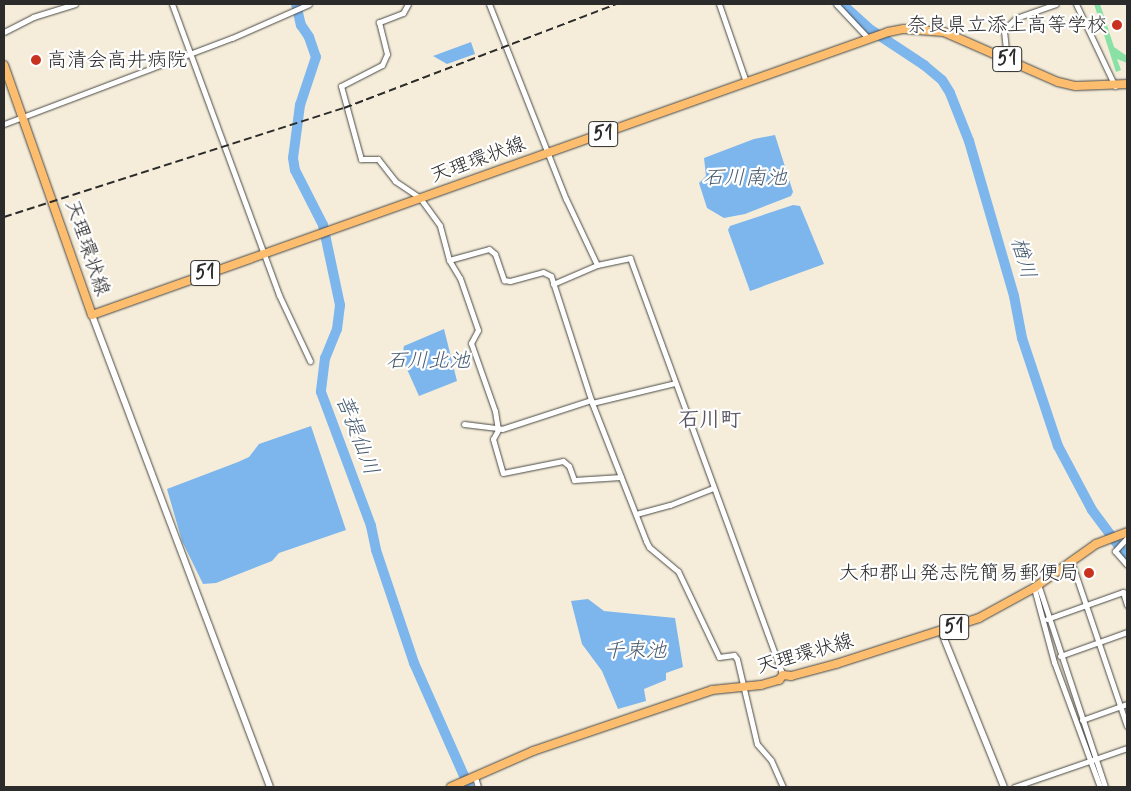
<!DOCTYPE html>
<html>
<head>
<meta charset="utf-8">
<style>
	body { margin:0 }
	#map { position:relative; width:1131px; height:791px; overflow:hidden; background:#f5edd9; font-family:Mynerve,"Klee One",sans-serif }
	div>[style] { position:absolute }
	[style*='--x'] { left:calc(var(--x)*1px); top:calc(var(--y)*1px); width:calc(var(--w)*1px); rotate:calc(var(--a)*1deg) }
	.green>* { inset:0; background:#89e1a6 }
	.water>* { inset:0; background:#7db6ed }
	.river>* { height:10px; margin:-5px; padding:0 5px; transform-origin:5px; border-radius:5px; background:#7db6ed }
	.roads { filter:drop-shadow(0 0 1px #494845) drop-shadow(0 0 1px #494845) }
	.minor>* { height:5px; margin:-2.5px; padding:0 2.5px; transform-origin:2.5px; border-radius:2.5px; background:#fff }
	.tertiary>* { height:6px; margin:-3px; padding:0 3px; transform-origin:3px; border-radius:3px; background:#fff }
	.primary>* { height:8px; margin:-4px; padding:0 4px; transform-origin:4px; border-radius:4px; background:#fcbd6f }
	.rail>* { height:2px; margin-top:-1px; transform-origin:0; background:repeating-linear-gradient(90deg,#2b2b2b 0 8px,transparent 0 12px) }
	.dots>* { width:14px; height:14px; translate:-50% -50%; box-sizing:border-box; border:2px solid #fff; border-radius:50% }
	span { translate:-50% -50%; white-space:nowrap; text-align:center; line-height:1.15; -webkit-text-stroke:4.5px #fff; paint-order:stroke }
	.shield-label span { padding:1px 4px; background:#fff; border:1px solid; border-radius:4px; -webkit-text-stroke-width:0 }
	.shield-label { font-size:19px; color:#2b2b2b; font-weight:700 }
	.poi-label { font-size:20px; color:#2b2b2b }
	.right { translate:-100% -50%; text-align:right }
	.left { translate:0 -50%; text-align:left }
	.street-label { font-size:20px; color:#2b2b2b }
	.water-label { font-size:21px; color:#485c6f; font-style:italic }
	.neighbourhood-label { font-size:21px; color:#5b5564; font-weight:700 }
	.frame { position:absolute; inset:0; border:5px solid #2b2b2b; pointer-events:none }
</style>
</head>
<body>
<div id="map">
	<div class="green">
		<div style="clip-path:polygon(1094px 4px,1100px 4px,1114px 47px,1127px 56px,1127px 63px,1117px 59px,1121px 70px,1116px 72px)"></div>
	</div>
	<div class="water">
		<div style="clip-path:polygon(471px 42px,475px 54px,447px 64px,433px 56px)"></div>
		<div style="clip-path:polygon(775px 135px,793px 192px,791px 196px,745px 214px,724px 218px,707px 208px,699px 183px,706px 176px,704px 158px,754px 139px)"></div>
		<div style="clip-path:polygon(793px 205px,800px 206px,824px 264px,750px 291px,728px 230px,730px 226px)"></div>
		<div style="clip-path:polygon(444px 329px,457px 381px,419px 396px,402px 358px,404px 346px)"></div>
		<div style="clip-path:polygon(311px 426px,346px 530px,279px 553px,272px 561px,216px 583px,203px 584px,182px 541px,167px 489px,238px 462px,249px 457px,259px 444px)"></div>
		<div style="clip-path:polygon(588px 599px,604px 611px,675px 618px,683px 667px,666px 673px,666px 680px,644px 689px,646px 701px,618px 709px,602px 671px,582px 644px,571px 601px)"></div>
	</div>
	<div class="river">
		<div style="--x:296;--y:4;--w:22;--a:77"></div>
		<div style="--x:301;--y:25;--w:14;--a:56"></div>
		<div style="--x:309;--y:37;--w:21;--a:71"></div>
		<div style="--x:316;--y:57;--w:51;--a:108.4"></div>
		<div style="--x:300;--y:105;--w:53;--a:97.5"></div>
		<div style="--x:293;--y:158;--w:12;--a:81"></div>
		<div style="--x:295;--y:170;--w:62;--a:63"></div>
		<div style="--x:323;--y:225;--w:82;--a:78"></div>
		<div style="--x:340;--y:305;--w:24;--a:97"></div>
		<div style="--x:337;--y:329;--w:31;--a:112"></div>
		<div style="--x:325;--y:358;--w:34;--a:97"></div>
		<div style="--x:321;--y:392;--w:143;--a:69.5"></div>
		<div style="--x:371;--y:526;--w:25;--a:78"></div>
		<div style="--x:376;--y:550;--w:119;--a:71.4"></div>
		<div style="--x:414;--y:663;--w:136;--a:66.1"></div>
		<div style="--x:842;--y:4;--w:39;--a:42"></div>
		<div style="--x:871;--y:30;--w:64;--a:33.4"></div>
		<div style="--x:924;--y:65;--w:23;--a:40"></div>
		<div style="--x:942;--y:80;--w:15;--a:58"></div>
		<div style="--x:950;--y:93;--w:52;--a:68.4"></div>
		<div style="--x:969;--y:141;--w:161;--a:73.8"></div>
		<div style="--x:1014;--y:296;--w:43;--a:79.2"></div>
		<div style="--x:1022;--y:338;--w:114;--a:71.6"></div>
		<div style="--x:1058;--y:446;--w:72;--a:62"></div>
		<div style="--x:1092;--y:510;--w:59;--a:53.3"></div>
	</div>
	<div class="roads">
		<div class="minor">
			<div style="--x:172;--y:4;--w:310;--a:69.8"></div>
			<div style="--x:279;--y:295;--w:73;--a:64.8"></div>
			<div style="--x:408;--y:4;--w:10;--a:119"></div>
			<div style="--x:403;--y:13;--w:26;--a:159"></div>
			<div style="--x:379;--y:22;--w:33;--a:76"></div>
			<div style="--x:387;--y:54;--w:12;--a:114"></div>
			<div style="--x:382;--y:65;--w:46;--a:152.9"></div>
			<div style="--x:341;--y:86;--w:76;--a:74.7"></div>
			<div style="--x:361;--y:159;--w:17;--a:0"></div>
			<div style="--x:378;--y:159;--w:28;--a:52"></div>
			<div style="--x:395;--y:181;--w:30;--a:34"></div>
			<div style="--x:420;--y:198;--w:34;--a:54"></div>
			<div style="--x:440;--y:226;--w:35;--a:75"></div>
			<div style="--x:449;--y:260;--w:41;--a:-15.4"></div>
			<div style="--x:489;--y:249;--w:8;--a:40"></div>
			<div style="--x:495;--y:254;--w:28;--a:71"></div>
			<div style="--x:504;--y:280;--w:6;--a:9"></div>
			<div style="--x:510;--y:281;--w:34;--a:-15"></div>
			<div style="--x:543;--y:272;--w:9;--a:27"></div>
			<div style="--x:551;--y:276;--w:133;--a:72.1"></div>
			<div style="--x:592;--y:403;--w:148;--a:68.6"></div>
			<div style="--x:646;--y:541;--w:7;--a:63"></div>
			<div style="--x:649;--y:547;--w:38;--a:40"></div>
			<div style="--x:678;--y:571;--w:95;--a:64.5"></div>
			<div style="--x:719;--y:657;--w:15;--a:-8"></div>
			<div style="--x:734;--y:655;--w:5;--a:53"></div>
			<div style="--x:737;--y:659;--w:87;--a:76.8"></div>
			<div style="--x:757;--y:744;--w:21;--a:49"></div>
			<div style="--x:771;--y:760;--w:30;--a:66"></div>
			<div style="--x:489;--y:4;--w:210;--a:68.5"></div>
			<div style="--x:566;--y:199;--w:73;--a:64.8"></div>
			<div style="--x:597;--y:265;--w:34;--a:-12"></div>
			<div style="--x:630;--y:258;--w:444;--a:69.9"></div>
			<div style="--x:719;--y:4;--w:83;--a:70.9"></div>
			<div style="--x:836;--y:4;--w:47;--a:46.7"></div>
			<div style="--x:1076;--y:4;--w:91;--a:64.6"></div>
			<div style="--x:4;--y:32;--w:33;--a:-27"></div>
			<div style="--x:33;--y:17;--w:44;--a:-17.2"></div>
			<div style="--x:1007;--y:59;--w:27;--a:-96"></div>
			<div style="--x:1004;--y:32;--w:10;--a:-53"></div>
			<div style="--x:1010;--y:24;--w:8;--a:-45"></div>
			<div style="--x:1016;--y:18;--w:42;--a:-19.3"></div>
			<div style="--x:4;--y:124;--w:244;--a:-20.7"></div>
			<div style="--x:232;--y:38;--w:84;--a:-23.8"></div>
			<div style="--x:449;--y:260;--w:21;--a:59"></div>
			<div style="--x:460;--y:278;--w:55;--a:70.9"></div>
			<div style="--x:478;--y:330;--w:15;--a:118"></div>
			<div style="--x:471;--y:343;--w:72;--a:70.6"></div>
			<div style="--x:495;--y:411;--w:19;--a:81"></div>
			<div style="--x:498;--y:430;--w:10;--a:119"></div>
			<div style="--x:493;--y:439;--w:35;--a:74"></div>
			<div style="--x:503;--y:473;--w:61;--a:-11.3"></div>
			<div style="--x:563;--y:461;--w:8;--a:40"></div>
			<div style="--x:569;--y:466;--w:15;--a:70"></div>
			<div style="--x:574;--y:480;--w:47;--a:-3.7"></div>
			<div style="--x:553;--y:284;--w:48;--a:-23.4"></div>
			<div style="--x:592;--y:403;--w:85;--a:-13.5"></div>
			<div style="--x:464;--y:424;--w:38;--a:7"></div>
			<div style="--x:502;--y:429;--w:94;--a:-18"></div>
			<div style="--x:636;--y:514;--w:35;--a:-15"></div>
			<div style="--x:670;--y:505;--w:46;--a:-21.6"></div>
			<div style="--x:1127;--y:538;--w:18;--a:133"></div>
			<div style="--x:1115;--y:551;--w:18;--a:49"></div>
			<div style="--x:1071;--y:561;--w:174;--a:71.3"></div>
			<div style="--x:1038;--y:584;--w:214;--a:71.7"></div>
			<div style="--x:1034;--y:588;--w:77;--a:74.9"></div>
			<div style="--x:1054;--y:662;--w:133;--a:69.8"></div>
			<div style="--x:1047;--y:619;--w:81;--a:-19.6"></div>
			<div style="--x:1123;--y:592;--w:14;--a:73"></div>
			<div style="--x:1060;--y:656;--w:71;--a:-19.7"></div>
			<div style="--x:1082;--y:720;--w:48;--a:-19.6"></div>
			<div style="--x:475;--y:777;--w:10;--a:73"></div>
			<div style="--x:1014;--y:787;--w:120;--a:-19"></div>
		</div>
		<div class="tertiary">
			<div style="--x:92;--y:315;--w:504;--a:69.34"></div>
			<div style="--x:941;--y:631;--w:168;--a:68"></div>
		</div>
		<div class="primary">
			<div style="--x:4;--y:65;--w:265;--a:70.6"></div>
			<div style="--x:92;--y:315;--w:845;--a:-19.57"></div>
			<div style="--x:888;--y:32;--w:16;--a:-11"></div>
			<div style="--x:904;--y:29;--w:40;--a:4.3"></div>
			<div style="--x:944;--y:32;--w:124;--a:23.7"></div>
			<div style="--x:1058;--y:82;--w:18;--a:13"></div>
			<div style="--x:1076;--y:86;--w:51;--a:-2.2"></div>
			<div style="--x:451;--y:787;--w:90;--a:-23.7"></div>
			<div style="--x:533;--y:751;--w:189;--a:-18.8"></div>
			<div style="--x:712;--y:690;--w:49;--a:-5.8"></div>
			<div style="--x:761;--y:685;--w:19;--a:-16"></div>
			<div style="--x:779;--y:680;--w:6;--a:-51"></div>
			<div style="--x:783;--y:675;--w:8;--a:7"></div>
			<div style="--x:791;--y:676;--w:47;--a:-14.9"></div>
			<div style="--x:836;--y:664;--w:150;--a:-17.8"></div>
			<div style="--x:979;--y:618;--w:63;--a:-28.6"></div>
			<div style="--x:1034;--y:588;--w:76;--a:-35.4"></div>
			<div style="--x:1096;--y:544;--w:33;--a:-21"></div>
		</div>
	</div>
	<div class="rail">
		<div style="--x:4;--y:217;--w:357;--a:-17.8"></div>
		<div style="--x:344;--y:108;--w:292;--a:-20.9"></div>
	</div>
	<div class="dots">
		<div style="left:1117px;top:25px;background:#c8321e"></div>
		<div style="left:36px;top:60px;background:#c8321e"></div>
		<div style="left:1089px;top:573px;background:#c8321e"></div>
	</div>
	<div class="shield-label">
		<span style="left:1007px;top:59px">51</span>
		<span style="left:603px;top:134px">51</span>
		<span style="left:205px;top:273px">51</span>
		<span style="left:954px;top:627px">51</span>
	</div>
	<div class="poi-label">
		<span class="right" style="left:1107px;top:25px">奈良県立添上高等学校</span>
		<span class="left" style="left:47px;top:60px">高清会高井病院</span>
		<span class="right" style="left:1079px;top:573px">大和郡山発志院簡易郵便局</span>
	</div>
	<div class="street-label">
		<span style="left:478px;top:160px;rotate:-20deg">天理環状線</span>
		<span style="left:87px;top:248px;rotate:71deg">天理環状線</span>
		<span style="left:805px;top:654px;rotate:-16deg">天理環状線</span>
	</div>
	<div class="water-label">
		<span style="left:745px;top:178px">石川南池</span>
		<span style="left:1023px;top:258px;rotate:74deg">楢川</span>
		<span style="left:428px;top:361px">石川北池</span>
		<span style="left:357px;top:435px;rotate:69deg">菩提仙川</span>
		<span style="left:635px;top:651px">千束池</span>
	</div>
	<div class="neighbourhood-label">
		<span style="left:710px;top:420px">石川町</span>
	</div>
	<div class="frame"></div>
</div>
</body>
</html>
